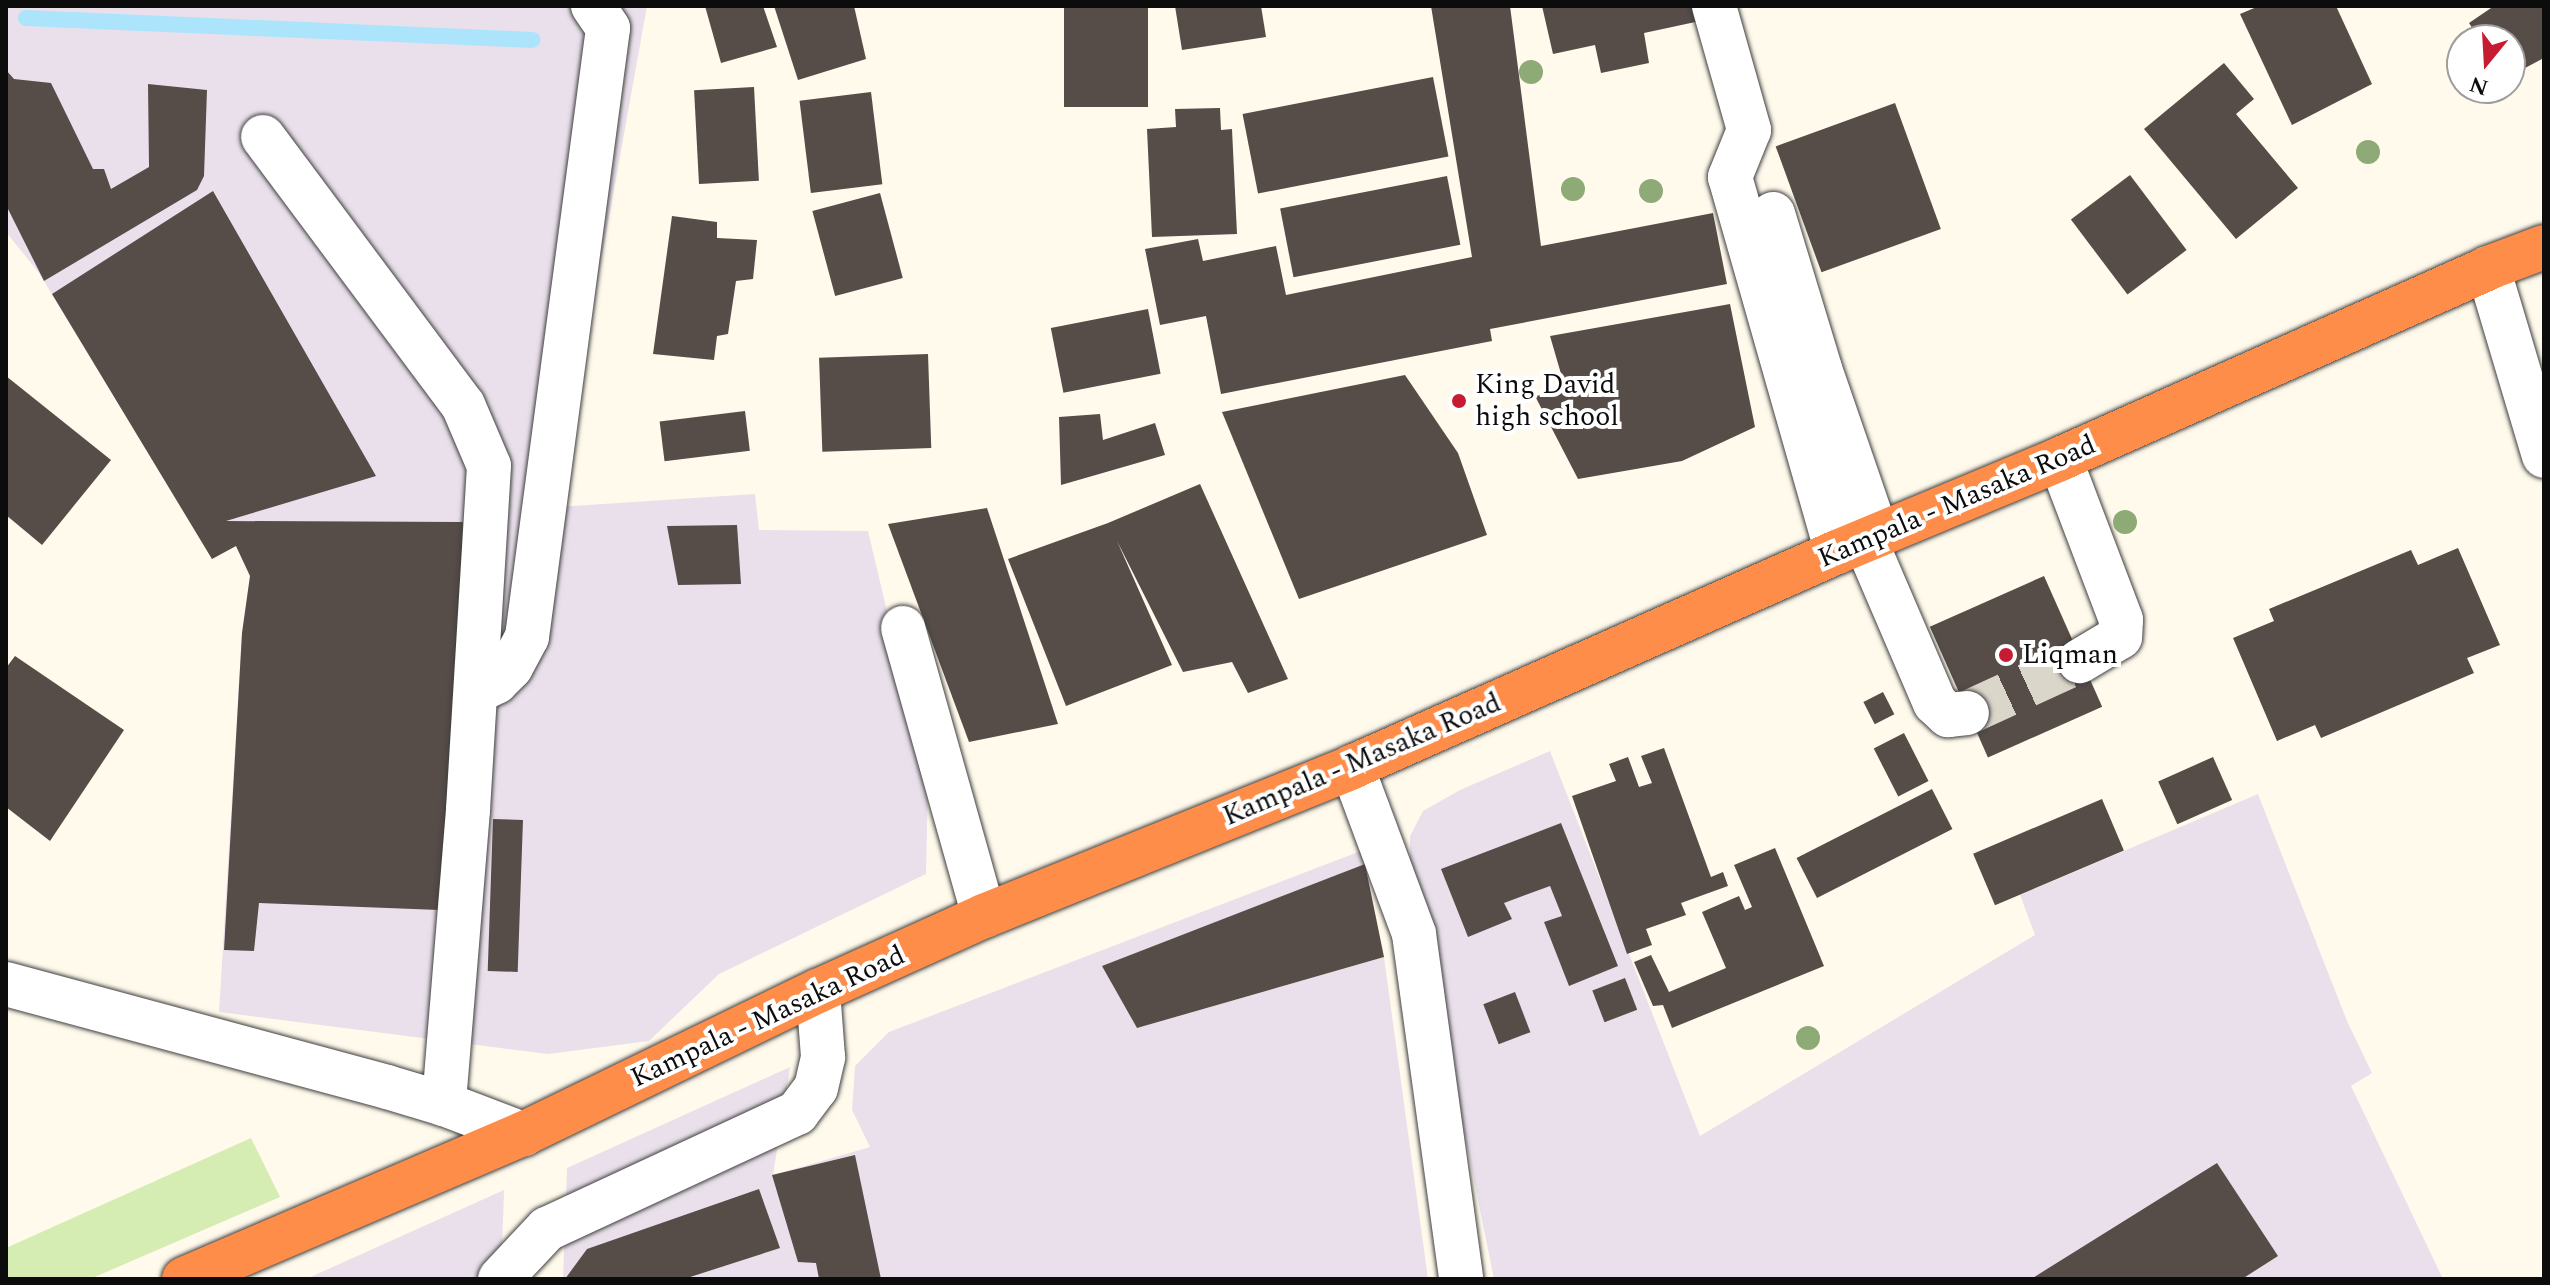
<!DOCTYPE html>
<html>
<head>
<meta charset="utf-8">
<style>
	body { margin:0 }
	#map { position:relative; width:2550px; height:1285px; overflow:hidden; background:#fffaec; font-family:Spectral,serif }
	div>[style] { position:absolute }
	[style*='--x'] { left:calc(var(--x)*1px); top:calc(var(--y)*1px); width:calc(var(--w)*1px); rotate:calc(var(--a)*1deg) }
	.industrial>* { inset:0; background:#eae0ec }
	.green>* { inset:0; background:#d5ecb2 }
	.stream>* { height:16px; margin:-8px; padding:0 8px; transform-origin:8px; border-radius:8px; background:#ace4fb }
	.building>* { inset:0; background:#564c48; transform-origin:0 0 }
	.minor-tunnel>* { height:44px; margin-top:-22px; transform-origin:0; background:repeating-linear-gradient(90deg,#dbd6ca 0 44px,transparent 0 66px) }
	.roads { filter:drop-shadow(0 0 2px #3f3f3f) drop-shadow(0 0 2px #3f3f3f) }
	.minor>* { height:44px; margin:-22px; padding:0 22px; transform-origin:22px; border-radius:22px; background:#fff }
	.highway>* { height:44px; margin:-22px; padding:0 22px; transform-origin:22px; border-radius:22px; background:#ff8d4a }
	.trees>* { width:24px; height:24px; margin:-12px; border-radius:50%; background:#8daa77 }
	.dots>* { width:22px; height:22px; translate:-50% -50%; box-sizing:border-box; border:4px solid #fff; border-radius:50% }
	span { translate:-50% -50%; white-space:nowrap; text-align:center; line-height:1.15; -webkit-text-stroke:8px #fff; paint-order:stroke }
	.poi-label { font-size:28px; color:#0c0c0c }
	.left { translate:0 -50%; text-align:left }
	.street-label { font-size:28px; color:#0c0c0c }
	.frame { position:absolute; inset:0; border:8px solid #0c0c0c; pointer-events:none }
	.north { position:absolute; left:2446px; top:24px; width:80px; height:80px; box-sizing:border-box; background:#fff; border:2px solid #9e9e9e; border-radius:50%; rotate:198deg; font-size:22px; font-weight:700; line-height:32px; text-align:center; color:#0c0c0c }
	.north::after { content:''; display:block; margin:auto; width:28px; height:36px; background:#c61b31; clip-path:polygon(50% 0,100% 100%,50% 72%,0 100%) }
</style>
</head>
<body>
<div id="map">
	<div class="industrial">
		<div style="clip-path:polygon(6px 6px,647px 6px,557px 507px,755px 494px,759px 530px,868px 531px,928px 784px,926px 874px,719px 974px,649px 1041px,548px 1054px,219px 1012px,242px 633px,250px 576px,236px 546px,212px 559px,39px 273px,6px 232px)"></div>
		<div style="clip-path:polygon(1550px 751px,1700px 1136px,2035px 935px,2020px 895px,2258px 794px,2347px 1021px,2372px 1073px,2351px 1086px,2443px 1279px,1494px 1279px,1410px 865px,1410px 836px,1423px 811px,1460px 790px)"></div>
		<div style="clip-path:polygon(1366px 849px,1365px 864px,1103px 966px,1137px 1028px,1384px 957px,1428px 1279px,563px 1279px,567px 1168px,790px 1067px,773px 1175px,870px 1147px,852px 1110px,855px 1066px,889px 1032px)"></div>
		<div style="clip-path:polygon(504px 1190px,501px 1279px,306px 1279px)"></div>
	</div>
	<div class="green">
		<div style="clip-path:polygon(251px 1138px,280px 1197px,90px 1279px,6px 1279px,6px 1248px)"></div>
	</div>
	<div class="stream">
		<div style="--x:26;--y:18;--w:507;--a:2.48"></div>
	</div>
	<div class="building">
		<div style="clip-path:polygon(705px 6px,763px 6px,777px 47px,721px 63px)"></div>
		<div style="clip-path:polygon(774px 6px,854px 6px,866px 59px,798px 80px)"></div>
		<div style="left:1064px;top:6px;width:84px;height:101px"></div>
		<div style="clip-path:polygon(1175px 6px,1261px 6px,1266px 37px,1182px 50px)"></div>
		<div style="clip-path:polygon(1431px 6px,1510px 6px,1541px 246px,1713px 213px,1727px 284px,1490px 329px,1492px 341px,1221px 394px,1206px 316px,1160px 325px,1145px 249px,1198px 239px,1203px 261px,1276px 246px,1286px 295px,1472px 257px)"></div>
		<div style="clip-path:polygon(1542px 6px,1697px 6px,1700px 21px,1644px 33px,1649px 63px,1601px 73px,1595px 45px,1553px 54px)"></div>
		<div style="clip-path:polygon(2259px 6px,2336px 6px,2372px 84px,2292px 125px,2240px 14px)"></div>
		<div style="clip-path:polygon(2494px 6px,2544px 6px,2544px 58px,2510px 76px,2510px 40px,2480px 40px,2469px 23px)"></div>
		<div style="clip-path:polygon(2224px 63px,2254px 99px,2236px 114px,2298px 188px,2236px 239px,2144px 129px)"></div>
		<div style="clip-path:polygon(6px 70px,14px 79px,51px 83px,93px 169px,104px 169px,111px 189px,149px 167px,148px 84px,207px 90px,204px 176px,197px 190px,44px 281px,6px 205px)"></div>
		<div style="left:1433px;top:77px;width:81px;height:194px;rotate:79deg"></div>
		<div style="left:754px;top:87px;width:94px;height:60px;rotate:87deg"></div>
		<div style="left:871px;top:92px;width:93px;height:72px;rotate:83deg"></div>
		<div style="left:1895px;top:103px;width:134px;height:127px;rotate:70deg"></div>
		<div style="clip-path:polygon(1220px 108px,1221px 130px,1232px 129px,1237px 234px,1152px 237px,1147px 129px,1176px 127px,1175px 109px)"></div>
		<div style="left:2130px;top:175px;width:94px;height:74px;rotate:53deg"></div>
		<div style="left:1447px;top:176px;width:70px;height:170px;rotate:79deg"></div>
		<div style="clip-path:polygon(213px 191px,376px 476px,226px 521px,463px 522px,459px 646px,439px 910px,259px 903px,254px 951px,224px 950px,242px 633px,250px 576px,236px 546px,212px 559px,52px 294px)"></div>
		<div style="left:880px;top:193px;width:88px;height:70px;rotate:75deg"></div>
		<div style="clip-path:polygon(672px 216px,717px 222px,717px 238px,757px 240px,753px 279px,736px 281px,728px 334px,717px 336px,714px 360px,653px 354px)"></div>
		<div style="clip-path:polygon(1730px 304px,1755px 427px,1682px 461px,1578px 479px,1535px 396px,1566px 391px,1550px 336px)"></div>
		<div style="left:1148px;top:309px;width:66px;height:99px;rotate:79deg"></div>
		<div style="left:928px;top:354px;width:94px;height:109px;rotate:88deg"></div>
		<div style="clip-path:polygon(1405px 375px,1458px 453px,1487px 535px,1299px 599px,1222px 412px)"></div>
		<div style="clip-path:polygon(6px 376px,111px 460px,42px 545px,6px 515px)"></div>
		<div style="left:745px;top:411px;width:40px;height:86px;rotate:83deg"></div>
		<div style="clip-path:polygon(1100px 414px,1103px 440px,1155px 423px,1165px 455px,1061px 485px,1059px 417px)"></div>
		<div style="clip-path:polygon(1200px 484px,1288px 679px,1248px 693px,1232px 662px,1183px 672px,1117px 541px,1172px 665px,1066px 706px,1008px 559px,1108px 523px)"></div>
		<div style="clip-path:polygon(987px 508px,1058px 724px,969px 742px,888px 524px)"></div>
		<div style="clip-path:polygon(737px 525px,741px 584px,678px 585px,667px 526px)"></div>
		<div style="clip-path:polygon(2458px 548px,2500px 645px,2467px 658px,2474px 673px,2321px 738px,2315px 725px,2277px 741px,2233px 638px,2274px 621px,2269px 609px,2411px 550px,2418px 565px)"></div>
		<div style="left:2044px;top:576px;width:143px;height:125px;rotate:66deg"></div>
		<div style="clip-path:polygon(15px 656px,124px 730px,50px 841px,6px 807px,6px 668px)"></div>
		<div style="left:1883px;top:692px;width:25px;height:22px;rotate:63deg"></div>
		<div style="left:1904px;top:733px;width:54px;height:34px;rotate:63deg"></div>
		<div style="clip-path:polygon(1664px 748px,1711px 877px,1723px 872px,1728px 886px,1681px 903px,1686px 915px,1646px 929px,1652px 945px,1627px 954px,1572px 796px,1616px 781px,1609px 764px,1628px 757px,1639px 787px,1652px 783px,1641px 756px)"></div>
		<div style="left:2213px;top:757px;width:47px;height:60px;rotate:66deg"></div>
		<div style="left:1932px;top:789px;width:45px;height:152px;rotate:63deg"></div>
		<div style="left:2102px;top:799px;width:56px;height:140px;rotate:67deg"></div>
		<div style="left:493px;top:819px;width:30px;height:152px;rotate:2deg"></div>
		<div style="clip-path:polygon(1561px 823px,1618px 966px,1569px 986px,1544px 922px,1562px 916px,1550px 886px,1504px 903px,1512px 919px,1468px 937px,1441px 869px)"></div>
		<div style="clip-path:polygon(1775px 848px,1824px 966px,1672px 1028px,1663px 1005px,1653px 1006px,1634px 962px,1651px 955px,1669px 992px,1726px 968px,1702px 912px,1739px 896px,1745px 910px,1752px 907px,1734px 865px)"></div>
		<div style="clip-path:polygon(1365px 864px,1384px 957px,1137px 1028px,1102px 966px)"></div>
		<div style="left:1625px;top:978px;width:34px;height:35px;rotate:69deg"></div>
		<div style="left:1515px;top:992px;width:43px;height:34px;rotate:69deg"></div>
		<div style="clip-path:polygon(855px 1155px,881px 1279px,819px 1279px,816px 1263px,798px 1262px,772px 1175px)"></div>
		<div style="clip-path:polygon(2217px 1163px,2278px 1256px,2242px 1279px,2031px 1279px)"></div>
		<div style="clip-path:polygon(759px 1189px,780px 1248px,684px 1279px,565px 1279px,587px 1249px)"></div>
	</div>
	<div class="minor-tunnel">
		<div style="--x:1967;--y:713;--w:124;--a:-24.7"></div>
	</div>
	<div class="roads">
		<div class="minor">
			<div style="--x:1714;--y:6;--w:129;--a:74.2"></div>
			<div style="--x:1749;--y:130;--w:51;--a:112"></div>
			<div style="--x:1730;--y:177;--w:390;--a:74.1"></div>
			<div style="--x:263;--y:137;--w:334;--a:53.3"></div>
			<div style="--x:463;--y:405;--w:66;--a:66.9"></div>
			<div style="--x:489;--y:466;--w:345;--a:93.5"></div>
			<div style="--x:468;--y:810;--w:295;--a:94.7"></div>
			<div style="--x:1773;--y:214;--w:162;--a:73.1"></div>
			<div style="--x:1820;--y:369;--w:176;--a:71"></div>
			<div style="--x:2488;--y:268;--w:196;--a:73.4"></div>
			<div style="--x:2060;--y:459;--w:172;--a:69.2"></div>
			<div style="--x:2121;--y:620;--w:17;--a:93"></div>
			<div style="--x:2120;--y:637;--w:47;--a:149"></div>
			<div style="--x:1865;--y:540;--w:177;--a:66.8"></div>
			<div style="--x:1935;--y:703;--w:18;--a:43"></div>
			<div style="--x:1948;--y:715;--w:19;--a:-6"></div>
			<div style="--x:903;--y:628;--w:299;--a:74.3"></div>
			<div style="--x:477;--y:691;--w:21;--a:-25"></div>
			<div style="--x:496;--y:682;--w:21;--a:-45"></div>
			<div style="--x:511;--y:667;--w:34;--a:-62"></div>
			<div style="--x:527;--y:637;--w:614;--a:-82.42"></div>
			<div style="--x:608;--y:28;--w:27;--a:-124"></div>
			<div style="--x:1352;--y:767;--w:178;--a:69.6"></div>
			<div style="--x:1414;--y:934;--w:348;--a:82.2"></div>
			<div style="--x:6;--y:984;--w:395;--a:15.1"></div>
			<div style="--x:387;--y:1087;--w:59;--a:16.6"></div>
			<div style="--x:444;--y:1104;--w:85;--a:20.8"></div>
			<div style="--x:500;--y:1279;--w:69;--a:-46.8"></div>
			<div style="--x:547;--y:1229;--w:276;--a:-24.9"></div>
			<div style="--x:797;--y:1113;--w:31;--a:-53"></div>
			<div style="--x:816;--y:1088;--w:32;--a:-77"></div>
			<div style="--x:823;--y:1057;--w:66;--a:-94.3"></div>
		</div>
		<div class="highway">
			<div style="--x:184;--y:1279;--w:369;--a:-23.2"></div>
			<div style="--x:523;--y:1134;--w:328;--a:-25.9"></div>
			<div style="--x:818;--y:991;--w:182;--a:-24.3"></div>
			<div style="--x:984;--y:916;--w:397;--a:-22"></div>
			<div style="--x:1352;--y:767;--w:531;--a:-23.91"></div>
			<div style="--x:1837;--y:552;--w:242;--a:-22.6"></div>
			<div style="--x:2060;--y:459;--w:469;--a:-24"></div>
			<div style="--x:2488;--y:268;--w:60;--a:-20.6"></div>
		</div>
	</div>
	<div class="trees">
		<div style="left:1531px;top:72px"></div>
		<div style="left:2368px;top:152px"></div>
		<div style="left:1573px;top:189px"></div>
		<div style="left:1651px;top:191px"></div>
		<div style="left:2125px;top:522px"></div>
		<div style="left:1808px;top:1038px"></div>
	</div>
	<div class="dots">
		<div style="left:1459px;top:401px;background:#c61b31"></div>
		<div style="left:2006px;top:655px;background:#c61b31"></div>
	</div>
	<div class="poi-label">
		<span class="left" style="left:1475px;top:401px">King David<br>high school</span>
		<span class="left" style="left:2022px;top:655px">Liqman</span>
	</div>
	<div class="street-label">
		<span style="left:1957px;top:502px;rotate:-23deg">Kampala - Masaka Road</span>
		<span style="left:1362px;top:760px;rotate:-23deg">Kampala - Masaka Road</span>
		<span style="left:768px;top:1017px;rotate:-25deg">Kampala - Masaka Road</span>
	</div>
	<div class="frame"></div>
	<div class="north">N</div>
</div>
</body>
</html>
